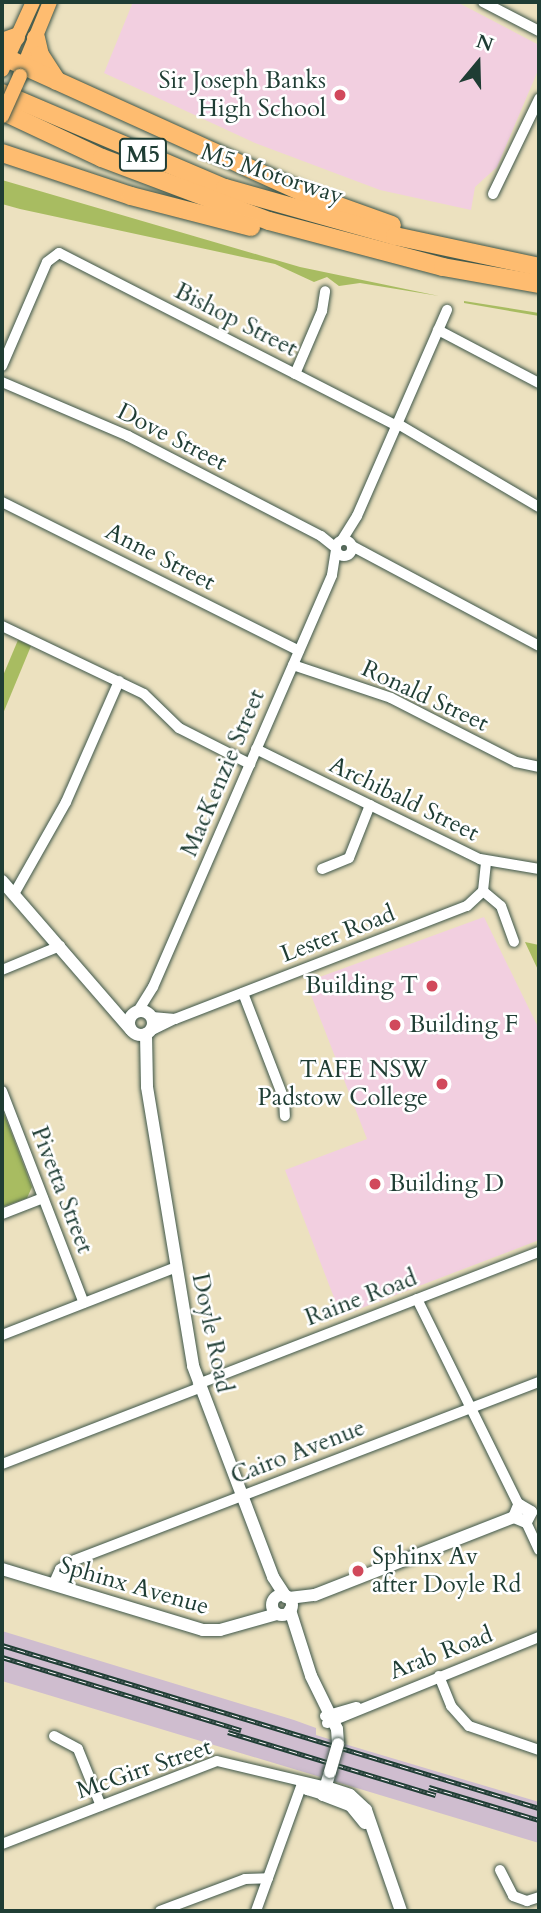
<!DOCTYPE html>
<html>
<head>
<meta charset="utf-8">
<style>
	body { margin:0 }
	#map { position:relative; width:541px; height:1913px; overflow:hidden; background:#ece1bf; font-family:Cardo,serif }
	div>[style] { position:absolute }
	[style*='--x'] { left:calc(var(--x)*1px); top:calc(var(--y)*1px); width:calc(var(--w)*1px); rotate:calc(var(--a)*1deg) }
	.built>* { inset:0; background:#f2cfe0 }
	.industrial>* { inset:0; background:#cfbdcf }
	.green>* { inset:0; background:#a8bc61 }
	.roads { filter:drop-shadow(0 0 2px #3e5649) drop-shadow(0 0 2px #3e5649) }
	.minor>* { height:10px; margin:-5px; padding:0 5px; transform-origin:5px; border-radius:5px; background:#fff }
	.minor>.ring { margin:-5px; padding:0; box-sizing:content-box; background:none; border:10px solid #fff; border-radius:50% }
	.tertiary>* { height:12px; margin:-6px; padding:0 6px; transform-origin:6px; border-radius:6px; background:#fff }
	.tertiary>.ring { margin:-6px; padding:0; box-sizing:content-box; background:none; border:12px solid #fff; border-radius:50% }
	.primary>* { height:14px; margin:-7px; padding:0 7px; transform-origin:7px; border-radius:7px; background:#febc70 }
	.motorway>* { height:18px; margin:-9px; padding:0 9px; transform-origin:9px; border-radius:9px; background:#febc70 }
	.rail>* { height:5px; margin-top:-2.5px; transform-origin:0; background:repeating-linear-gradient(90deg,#fff 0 8px,#1f3d34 0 16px); box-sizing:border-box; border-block:2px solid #1f3d34 }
	.bridges { filter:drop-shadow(0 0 2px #3e5649) drop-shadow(0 0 2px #3e5649) }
	.tertiary-bridge>* { height:12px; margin:-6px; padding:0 6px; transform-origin:6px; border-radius:6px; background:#fff }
	.primary-bridge>* { height:14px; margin:-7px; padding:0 7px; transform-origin:7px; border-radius:7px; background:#febc70 }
	.dots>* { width:19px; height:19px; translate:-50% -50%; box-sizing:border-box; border:4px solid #fff; border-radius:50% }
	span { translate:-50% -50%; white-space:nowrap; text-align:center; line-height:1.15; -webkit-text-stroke:5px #fff; paint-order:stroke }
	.shield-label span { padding:2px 5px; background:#fff; border:2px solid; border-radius:5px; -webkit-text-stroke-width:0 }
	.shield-label { font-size:23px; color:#1f3d34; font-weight:700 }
	.poi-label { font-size:24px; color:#1f3d34 }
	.right { translate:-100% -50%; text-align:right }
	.left { translate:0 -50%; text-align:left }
	.street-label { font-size:24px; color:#1f3d34 }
	.frame { position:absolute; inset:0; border:4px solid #1f3d34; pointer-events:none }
	.north { position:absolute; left:443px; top:28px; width:70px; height:70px; -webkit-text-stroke:5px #fff; paint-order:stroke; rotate:19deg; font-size:19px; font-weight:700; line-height:28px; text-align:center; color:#1f3d34 }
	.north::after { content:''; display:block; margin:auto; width:24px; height:32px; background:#1f3d34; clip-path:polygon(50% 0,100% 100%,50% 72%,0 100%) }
</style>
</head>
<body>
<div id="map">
	<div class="built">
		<div style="clip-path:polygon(133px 2px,457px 2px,539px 45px,539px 68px,497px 167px,475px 187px,471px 210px,380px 190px,255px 143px,104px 73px)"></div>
		<div style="clip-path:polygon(484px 917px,539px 1029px,539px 1240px,341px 1316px,285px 1170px,367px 1139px,306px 982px)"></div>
	</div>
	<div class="industrial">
		<div style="clip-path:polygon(2px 1631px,294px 1720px,316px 1728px,316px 1735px,348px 1745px,539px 1802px,539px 1843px,2px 1681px)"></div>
	</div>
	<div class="green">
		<div style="clip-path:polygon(2px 180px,300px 267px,439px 296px,360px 283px,339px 286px,327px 277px,314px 282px,275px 264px,20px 209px,2px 204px)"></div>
		<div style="clip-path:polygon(464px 301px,539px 313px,539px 316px,464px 303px)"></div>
		<div style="clip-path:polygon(18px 640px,31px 646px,2px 716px,2px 678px)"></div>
		<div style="clip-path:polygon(525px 942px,539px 945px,539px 972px)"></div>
		<div style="clip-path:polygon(2px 1108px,32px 1187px,27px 1198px,2px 1207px)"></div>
	</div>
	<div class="roads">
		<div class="minor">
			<div style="--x:483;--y:2;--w:63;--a:27.4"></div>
			<div style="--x:493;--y:194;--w:106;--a:-64.2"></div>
			<div style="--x:438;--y:330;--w:114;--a:27.7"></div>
			<div style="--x:2;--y:366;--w:113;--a:-66.6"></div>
			<div style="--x:47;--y:262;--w:15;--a:-37"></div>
			<div style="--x:59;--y:253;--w:380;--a:27.1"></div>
			<div style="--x:295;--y:374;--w:69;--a:-66.8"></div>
			<div style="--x:322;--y:311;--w:20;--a:-81"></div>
			<div style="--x:2;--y:382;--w:137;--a:23.2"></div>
			<div style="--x:128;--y:436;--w:217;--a:27.4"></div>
			<div style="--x:321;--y:536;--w:19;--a:39"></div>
			<div style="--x:398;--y:424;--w:164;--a:30.5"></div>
			<div style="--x:2;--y:502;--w:332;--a:26.6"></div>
			<div class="ring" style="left:336px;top:540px;width:6px;height:6px"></div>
			<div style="--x:342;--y:540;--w:28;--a:-58"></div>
			<div style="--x:357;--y:516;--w:225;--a:-66.4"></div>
			<div style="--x:352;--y:546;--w:212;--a:28.1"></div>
			<div style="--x:2;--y:626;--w:157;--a:25.6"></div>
			<div style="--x:144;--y:694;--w:49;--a:44.2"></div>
			<div style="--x:179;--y:728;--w:80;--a:26.9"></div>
			<div style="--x:293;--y:665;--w:103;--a:18.6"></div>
			<div style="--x:391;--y:698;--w:140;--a:27.1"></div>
			<div style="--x:516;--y:762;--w:24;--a:12"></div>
			<div style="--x:256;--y:749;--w:250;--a:26.2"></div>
			<div style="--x:480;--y:859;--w:60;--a:9.6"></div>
			<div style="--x:322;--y:869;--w:29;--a:-22"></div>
			<div style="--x:349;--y:858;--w:57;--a:-68.4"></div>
			<div style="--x:483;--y:891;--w:23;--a:40"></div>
			<div style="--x:501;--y:906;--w:38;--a:70"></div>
			<div style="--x:14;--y:894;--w:106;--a:-60.5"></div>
			<div style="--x:66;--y:802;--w:132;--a:-66.3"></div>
			<div style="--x:2;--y:970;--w:63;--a:-22.5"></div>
			<div style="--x:243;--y:993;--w:114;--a:68.9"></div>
			<div style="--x:284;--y:1099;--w:17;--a:87"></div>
			<div style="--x:138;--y:1011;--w:28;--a:-58"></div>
			<div style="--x:153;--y:987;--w:449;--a:-66.5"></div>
			<div style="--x:332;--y:575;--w:24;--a:-81"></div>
			<div style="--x:152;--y:1017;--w:23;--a:5"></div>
			<div style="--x:175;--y:1019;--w:313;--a:-21.2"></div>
			<div style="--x:467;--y:906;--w:22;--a:-43"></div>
			<div style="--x:483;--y:891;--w:30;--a:-84"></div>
			<div style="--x:148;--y:1032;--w:30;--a:-26"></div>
			<div style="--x:2;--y:1091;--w:227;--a:68.9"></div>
			<div style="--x:2;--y:1214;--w:44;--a:-21.3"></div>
			<div style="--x:417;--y:1299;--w:230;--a:63.7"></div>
			<div style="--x:2;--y:1335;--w:187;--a:-21.3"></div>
			<div style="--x:198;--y:1384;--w:366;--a:-21.2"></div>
			<div style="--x:2;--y:1464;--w:211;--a:-21.1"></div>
			<div style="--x:526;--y:1522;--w:31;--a:65"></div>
			<div style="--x:53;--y:1585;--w:17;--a:-66"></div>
			<div style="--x:60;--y:1569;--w:17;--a:-31"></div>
			<div style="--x:75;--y:1560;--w:497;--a:-21"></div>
			<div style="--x:61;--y:1587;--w:27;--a:-66"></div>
			<div style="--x:439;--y:1676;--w:32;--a:68"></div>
			<div style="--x:451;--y:1706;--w:27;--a:48"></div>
			<div style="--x:469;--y:1726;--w:74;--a:18.9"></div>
			<div style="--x:325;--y:1716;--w:33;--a:-16"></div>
			<div style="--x:327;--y:1723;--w:229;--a:-22.1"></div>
			<div style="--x:54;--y:1736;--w:27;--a:28"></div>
			<div style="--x:78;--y:1749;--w:61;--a:68"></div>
			<div style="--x:302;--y:1784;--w:8;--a:50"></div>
			<div style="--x:307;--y:1790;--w:17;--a:17"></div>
			<div style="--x:2;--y:1844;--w:230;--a:-21.1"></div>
			<div style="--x:217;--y:1761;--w:112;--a:13.4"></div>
			<div style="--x:500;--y:1870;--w:29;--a:63"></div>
			<div style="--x:513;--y:1896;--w:15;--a:20"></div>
			<div style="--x:527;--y:1901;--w:13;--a:-18"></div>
			<div style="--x:160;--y:1911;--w:91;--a:-20.6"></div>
			<div style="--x:245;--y:1879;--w:23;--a:-2"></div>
			<div style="--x:256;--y:1911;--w:135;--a:-70.1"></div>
		</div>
		<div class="tertiary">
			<div style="--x:2;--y:881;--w:197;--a:49.1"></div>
			<div class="ring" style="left:129px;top:1011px;width:12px;height:12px"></div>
			<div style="--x:146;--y:1034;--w:53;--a:88.9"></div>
			<div style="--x:147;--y:1087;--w:283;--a:80.6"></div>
			<div style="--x:193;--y:1366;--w:226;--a:69.2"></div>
			<div style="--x:273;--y:1577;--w:24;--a:57"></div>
			<div style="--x:514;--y:1517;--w:13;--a:-67"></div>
			<div style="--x:519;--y:1505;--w:14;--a:30"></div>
			<div style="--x:514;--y:1517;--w:13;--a:23"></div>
			<div style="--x:526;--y:1522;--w:11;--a:-63"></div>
			<div style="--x:2;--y:1569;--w:210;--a:16.9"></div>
			<div style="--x:203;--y:1630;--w:17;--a:0"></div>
			<div style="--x:220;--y:1630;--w:59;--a:-15.7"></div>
			<div class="ring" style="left:272px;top:1595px;width:8px;height:8px"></div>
			<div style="--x:289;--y:1598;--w:26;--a:-7"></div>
			<div style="--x:315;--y:1595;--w:214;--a:-21.4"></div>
			<div style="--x:290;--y:1610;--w:69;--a:72.3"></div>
			<div style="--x:311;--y:1676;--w:59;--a:63.9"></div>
			<div style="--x:337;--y:1729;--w:15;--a:86"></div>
			<div style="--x:330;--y:1772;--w:24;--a:107"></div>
			<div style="--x:323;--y:1795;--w:30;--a:21"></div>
			<div style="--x:351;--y:1806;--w:22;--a:51"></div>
			<div style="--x:326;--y:1787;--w:25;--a:18"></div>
			<div style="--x:350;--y:1795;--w:22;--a:43"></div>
			<div style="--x:366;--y:1810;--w:107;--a:70.9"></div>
		</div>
		<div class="primary">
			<div style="--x:2;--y:70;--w:75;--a:-65.5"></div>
			<div style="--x:20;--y:75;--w:79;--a:-67.7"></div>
		</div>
		<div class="motorway">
			<div style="--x:36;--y:38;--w:17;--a:77"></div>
			<div style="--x:40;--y:55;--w:31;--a:57"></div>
			<div style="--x:2;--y:42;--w:15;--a:-20"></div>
			<div style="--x:2;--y:56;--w:336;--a:24.4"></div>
			<div style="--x:308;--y:195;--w:89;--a:19.7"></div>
			<div style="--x:2;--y:93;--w:242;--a:23.1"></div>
			<div style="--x:225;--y:188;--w:177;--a:15.8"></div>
			<div style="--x:395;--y:236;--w:147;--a:12.1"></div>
			<div style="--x:2;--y:111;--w:110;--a:25.2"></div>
			<div style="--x:102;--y:158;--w:178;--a:20.7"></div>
			<div style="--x:269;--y:221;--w:180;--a:14.8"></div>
			<div style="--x:443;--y:267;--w:97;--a:10"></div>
			<div style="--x:2;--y:153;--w:136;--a:18.4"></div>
			<div style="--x:131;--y:196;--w:124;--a:14.5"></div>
		</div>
	</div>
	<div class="rail">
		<div style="--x:2;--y:1645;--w:561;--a:16.89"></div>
		<div style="--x:2;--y:1657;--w:250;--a:17"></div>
		<div style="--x:228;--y:1732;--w:217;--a:16.9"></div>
		<div style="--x:429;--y:1787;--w:115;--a:16.7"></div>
	</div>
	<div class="bridges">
		<div class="tertiary-bridge">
			<div style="--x:330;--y:1772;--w:29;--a:-74"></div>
		</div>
		<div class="primary-bridge">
			<div style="--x:2;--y:116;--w:44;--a:-65.8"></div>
		</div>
	</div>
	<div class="dots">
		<div style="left:340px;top:95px;background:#d1495b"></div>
		<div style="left:432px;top:986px;background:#d1495b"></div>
		<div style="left:395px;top:1025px;background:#d1495b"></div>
		<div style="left:442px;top:1084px;background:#d1495b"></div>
		<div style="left:375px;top:1184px;background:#d1495b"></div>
		<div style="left:358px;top:1571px;background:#d1495b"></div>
	</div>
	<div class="shield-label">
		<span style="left:143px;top:155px">M5</span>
	</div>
	<div class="poi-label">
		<span class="right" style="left:326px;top:95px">Sir Joseph Banks<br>High School</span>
		<span class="right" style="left:418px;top:986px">Building T</span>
		<span class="left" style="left:409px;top:1025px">Building F</span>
		<span class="right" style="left:428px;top:1084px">TAFE NSW<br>Padstow College</span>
		<span class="left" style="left:389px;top:1184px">Building D</span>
		<span class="left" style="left:372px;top:1571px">Sphinx Av<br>after Doyle Rd</span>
	</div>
	<div class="street-label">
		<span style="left:272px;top:174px;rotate:18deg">M5 Motorway</span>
		<span style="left:236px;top:320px;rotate:27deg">Bishop Street</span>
		<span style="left:172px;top:437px;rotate:27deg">Dove Street</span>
		<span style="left:160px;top:557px;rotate:27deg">Anne Street</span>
		<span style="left:425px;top:696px;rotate:25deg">Ronald Street</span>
		<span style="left:223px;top:773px;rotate:-67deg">MacKenzie Street</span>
		<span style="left:404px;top:799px;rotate:26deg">Archibald Street</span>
		<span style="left:338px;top:934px;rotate:-21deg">Lester Road</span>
		<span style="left:62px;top:1190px;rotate:69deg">Pivetta Street</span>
		<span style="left:361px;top:1298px;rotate:-21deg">Raine Road</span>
		<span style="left:212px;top:1333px;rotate:78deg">Doyle Road</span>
		<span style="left:298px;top:1452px;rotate:-21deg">Cairo Avenue</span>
		<span style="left:134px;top:1586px;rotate:16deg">Sphinx Avenue</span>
		<span style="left:441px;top:1653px;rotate:-21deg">Arab Road</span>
		<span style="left:144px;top:1769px;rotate:-19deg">McGirr Street</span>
	</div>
	<div class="frame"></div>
	<div class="north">N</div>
</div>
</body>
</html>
